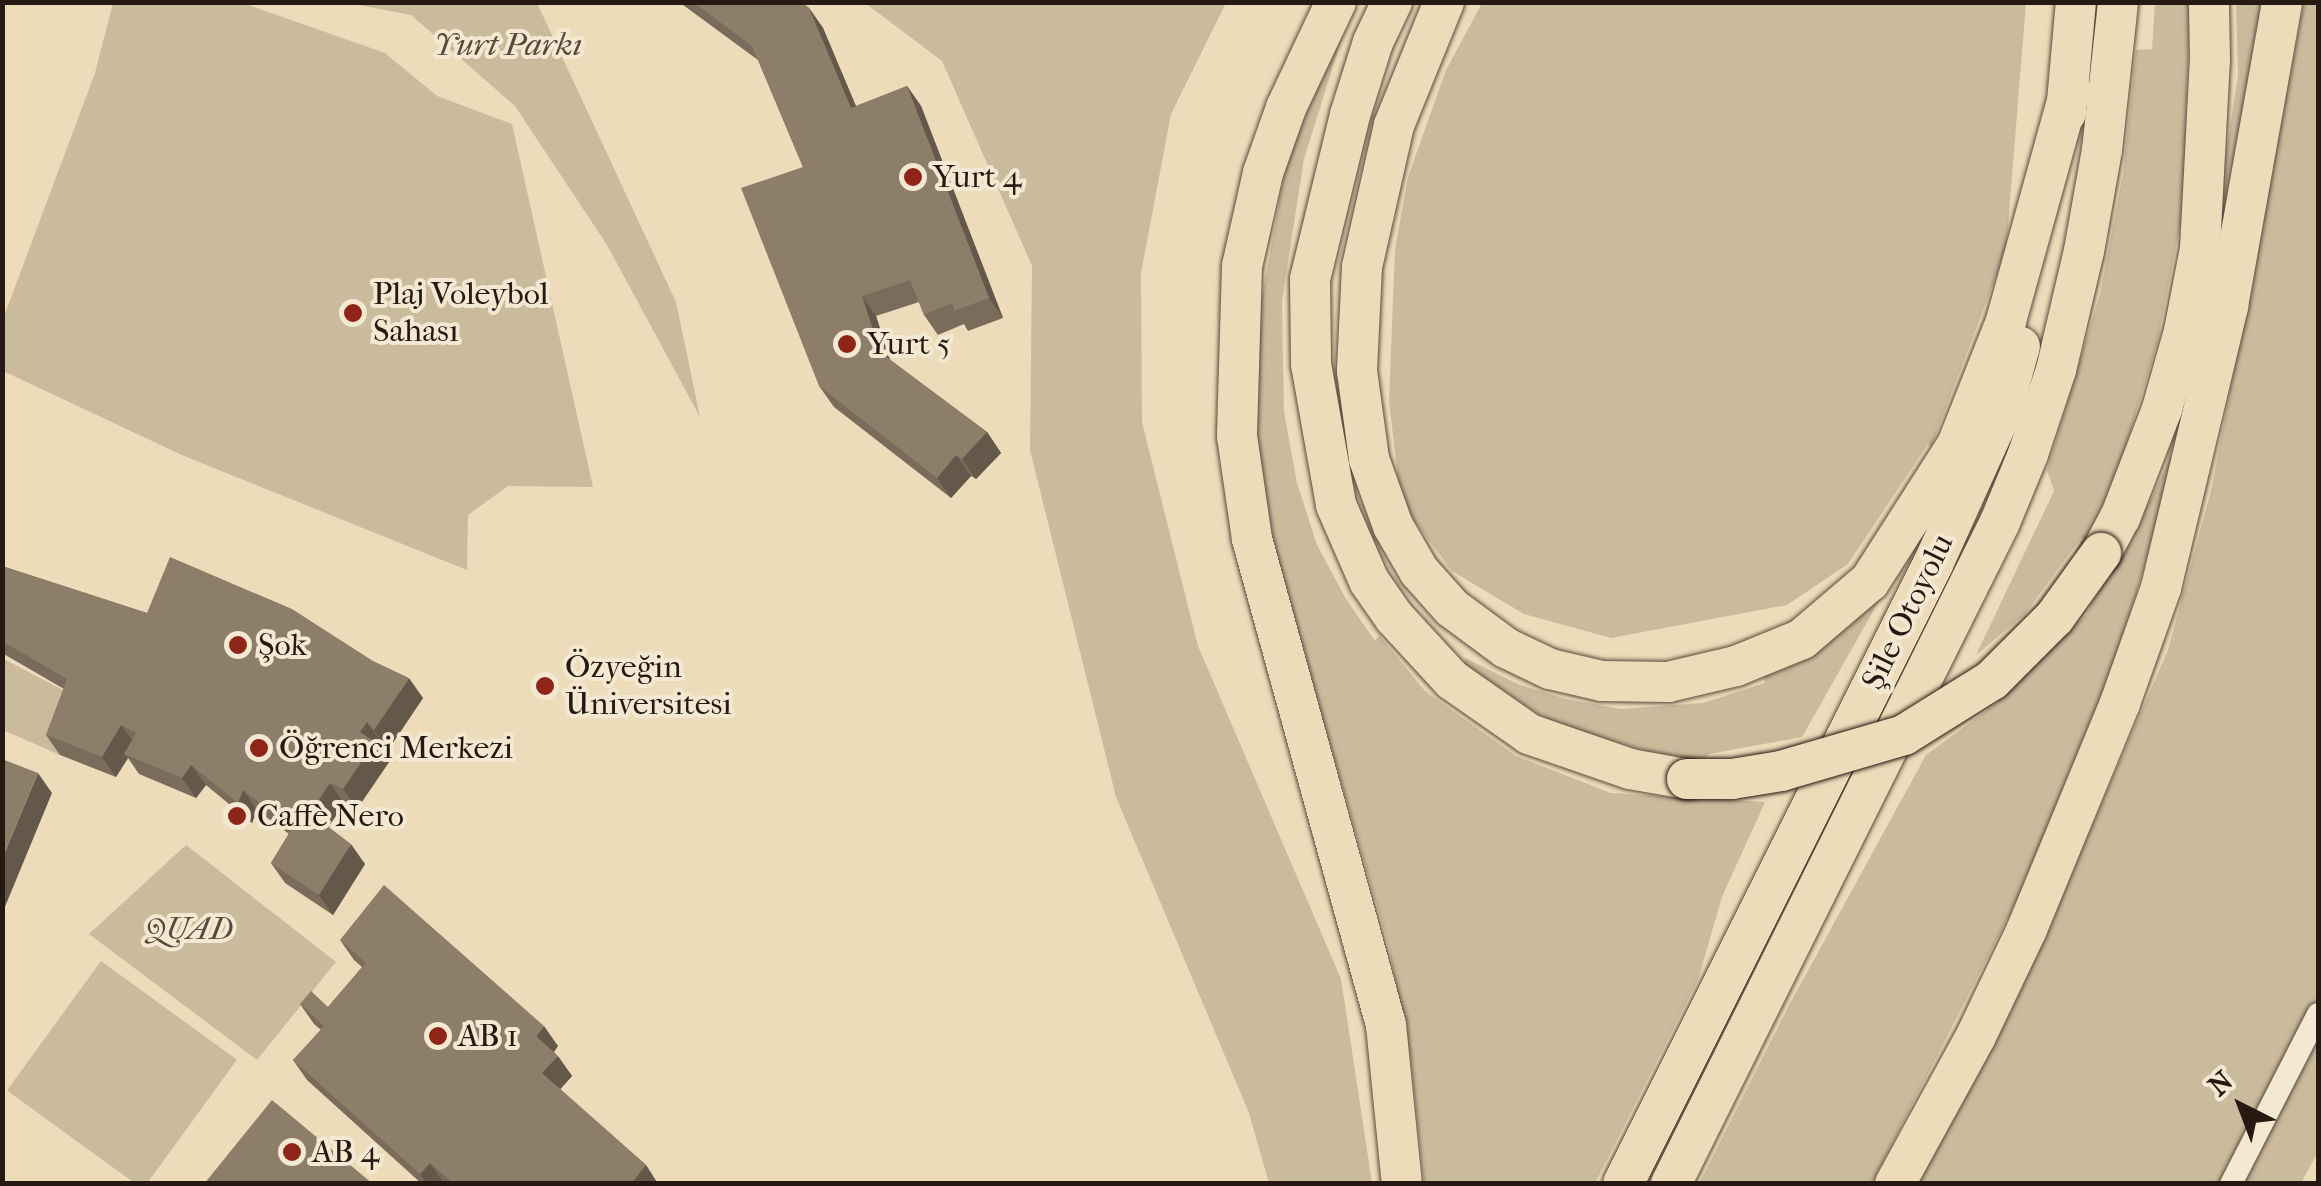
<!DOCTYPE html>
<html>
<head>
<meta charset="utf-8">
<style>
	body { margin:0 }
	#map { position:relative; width:2321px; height:1186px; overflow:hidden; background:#eddcba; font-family:"IM FELL French Canon",serif }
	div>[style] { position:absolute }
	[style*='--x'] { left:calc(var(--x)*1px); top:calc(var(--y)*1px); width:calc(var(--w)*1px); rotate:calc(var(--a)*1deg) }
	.green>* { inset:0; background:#cbbb9d; transform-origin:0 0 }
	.roads { filter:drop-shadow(0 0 2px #574a3b) drop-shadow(0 0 2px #574a3b) }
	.street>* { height:22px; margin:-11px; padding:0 11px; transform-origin:11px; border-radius:11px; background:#f3e8d2 }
	.highway>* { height:40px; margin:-20px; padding:0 20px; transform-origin:20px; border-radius:20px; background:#eddcba }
	.bridges { filter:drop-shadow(0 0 2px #251911) drop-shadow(0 0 2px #251911) }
	.highway-bridge>* { height:40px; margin:-20px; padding:0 20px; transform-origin:20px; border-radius:20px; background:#eddcba }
	.wall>* { inset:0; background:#796c5a }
	.shaded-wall>* { inset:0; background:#63584a }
	.building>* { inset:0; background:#8d7e69 }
	.dots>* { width:28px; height:28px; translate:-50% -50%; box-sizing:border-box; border:5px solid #f3e8d2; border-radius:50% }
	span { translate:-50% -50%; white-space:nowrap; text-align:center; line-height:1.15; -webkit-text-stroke:8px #f3e8d2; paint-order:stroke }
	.park-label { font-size:32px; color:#574a3b; font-style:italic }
	.poi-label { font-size:32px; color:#251911 }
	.left { translate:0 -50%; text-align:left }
	.street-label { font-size:32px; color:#251911 }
	.frame { position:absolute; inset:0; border:5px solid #251911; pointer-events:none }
	.north { position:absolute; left:2191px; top:1056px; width:100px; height:100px; -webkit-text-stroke:8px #f3e8d2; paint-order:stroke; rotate:318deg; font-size:28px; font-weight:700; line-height:40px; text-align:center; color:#251911 }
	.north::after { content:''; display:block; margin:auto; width:35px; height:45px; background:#251911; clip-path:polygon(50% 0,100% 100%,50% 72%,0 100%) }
</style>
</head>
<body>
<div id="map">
	<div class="green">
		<div style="clip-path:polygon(240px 2px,385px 53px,437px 96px,512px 124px,593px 487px,508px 486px,468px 515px,467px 570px,184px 456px,3px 371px,3px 319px,95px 73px,113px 3px)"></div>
		<div style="clip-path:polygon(348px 3px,537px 3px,676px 302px,700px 417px,607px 245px,515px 106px,411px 15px)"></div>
		<div style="clip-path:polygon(865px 3px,1226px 3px,1171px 114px,1141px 273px,1142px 422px,1198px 646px,1341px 979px,1372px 1183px,1269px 1183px,1249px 1113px,1116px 797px,1030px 450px,1032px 266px,942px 61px)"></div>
		<div style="clip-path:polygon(1482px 3px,2026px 3px,2006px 250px,1931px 447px,1928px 444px,1848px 564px,1787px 605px,1611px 638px,1524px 614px,1452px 571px,1401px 503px,1389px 401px,1395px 249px,1408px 177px,1446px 70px)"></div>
		<div style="clip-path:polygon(2155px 3px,2190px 3px,2183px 211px,2157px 344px,2114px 485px,2085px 539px,2081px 538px,2024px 615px,1976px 655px,2054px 491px,2047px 470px,2100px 294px,2123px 174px,2136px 50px,2152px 49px)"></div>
		<div style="clip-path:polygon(2236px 3px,2262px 3px,2183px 431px,2116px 664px,2025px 884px,1872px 1183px,1699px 1184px,1788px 1007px,1926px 755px,2001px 700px,2086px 615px,2151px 499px,2183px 430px,2238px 75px)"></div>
		<div style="clip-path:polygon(2304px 3px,2318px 3px,2318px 1152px,2301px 1183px,1918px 1184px,2040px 946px,2168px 650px,2211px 491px)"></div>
		<div style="clip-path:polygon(1346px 25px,1304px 159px,1282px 301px,1284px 412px,1297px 483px,1317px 545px,1346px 599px,1375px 641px,1379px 635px,1425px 691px,1516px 756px,1611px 793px,1765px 802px,1722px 897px,1698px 980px,1595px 1183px,1424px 1183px,1411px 1059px,1389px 947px,1277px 561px,1251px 412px,1259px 314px,1288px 154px)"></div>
		<div style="clip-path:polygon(1883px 594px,1802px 737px,1709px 754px,1705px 759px,1665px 756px,1577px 732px,1538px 714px,1464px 664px,1465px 658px,1520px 685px,1566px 699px,1621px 709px,1703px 703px,1765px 683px,1762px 675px)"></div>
		<div style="clip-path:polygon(2px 658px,82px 700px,60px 755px,3px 730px)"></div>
		<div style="clip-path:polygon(186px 845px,336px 962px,257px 1060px,89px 934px)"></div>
		<div style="left:101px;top:961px;width:168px;height:160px;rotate:36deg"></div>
	</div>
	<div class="roads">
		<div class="street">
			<div style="--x:2231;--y:1184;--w:191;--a:-62.9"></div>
		</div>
		<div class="highway">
			<div style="--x:1336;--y:2;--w:117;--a:115.3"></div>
			<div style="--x:1286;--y:108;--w:69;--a:109.5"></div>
			<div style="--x:1263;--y:173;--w:95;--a:102.7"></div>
			<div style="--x:1242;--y:266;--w:170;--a:91.7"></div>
			<div style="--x:1237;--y:436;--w:104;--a:81.7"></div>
			<div style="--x:1252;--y:539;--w:504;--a:74.59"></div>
			<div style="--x:1386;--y:1025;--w:160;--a:84.3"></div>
			<div style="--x:1392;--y:2;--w:44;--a:115.4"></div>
			<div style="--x:1373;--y:42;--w:77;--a:107.5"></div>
			<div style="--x:1350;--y:115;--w:169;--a:103.7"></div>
			<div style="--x:1310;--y:279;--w:85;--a:89.3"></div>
			<div style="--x:1311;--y:364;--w:143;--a:79.9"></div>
			<div style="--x:1336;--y:505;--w:83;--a:66.5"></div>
			<div style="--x:1369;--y:581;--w:44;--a:55.2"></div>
			<div style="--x:1394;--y:617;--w:86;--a:47.4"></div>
			<div style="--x:1452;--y:680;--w:94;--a:35"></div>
			<div style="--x:1529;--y:734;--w:107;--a:19.1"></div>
			<div style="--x:1630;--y:769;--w:58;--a:10"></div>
			<div style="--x:1444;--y:2;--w:133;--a:112.1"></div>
			<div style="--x:1394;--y:125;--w:146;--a:102.7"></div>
			<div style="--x:1362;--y:267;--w:104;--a:92.8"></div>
			<div style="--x:1357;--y:371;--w:89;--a:82.2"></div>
			<div style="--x:1369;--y:459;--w:71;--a:70.3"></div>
			<div style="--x:1393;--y:526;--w:52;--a:60"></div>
			<div style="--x:1419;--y:571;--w:50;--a:48.3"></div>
			<div style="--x:1452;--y:608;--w:67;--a:36.5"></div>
			<div style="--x:1506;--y:648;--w:49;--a:25.5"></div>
			<div style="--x:1550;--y:669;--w:53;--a:13"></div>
			<div style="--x:1602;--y:681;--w:66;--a:0.9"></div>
			<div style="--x:1668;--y:682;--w:70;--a:-13.2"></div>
			<div style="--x:1736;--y:666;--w:71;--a:-22.2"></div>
			<div style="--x:1802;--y:639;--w:89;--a:-40.5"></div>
			<div style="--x:1870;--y:581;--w:161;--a:-57.4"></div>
			<div style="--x:1957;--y:445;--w:133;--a:-68.4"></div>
			<div style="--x:2006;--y:321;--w:240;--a:-74.5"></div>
			<div style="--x:2066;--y:113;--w:111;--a:-84.9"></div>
			<div style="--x:2101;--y:553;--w:40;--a:-62"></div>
			<div style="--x:2120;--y:518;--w:117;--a:-68.9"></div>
			<div style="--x:2162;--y:409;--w:81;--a:-74.2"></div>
			<div style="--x:2184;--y:331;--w:84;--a:-79"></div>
			<div style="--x:2200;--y:249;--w:188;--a:-87"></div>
			<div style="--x:2210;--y:61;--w:59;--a:-91"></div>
			<div style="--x:1623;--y:1184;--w:693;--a:-63.43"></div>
			<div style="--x:1933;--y:564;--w:168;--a:-65.7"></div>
			<div style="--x:2002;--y:411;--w:67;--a:-74.5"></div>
			<div style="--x:1671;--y:1184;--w:739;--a:-63.57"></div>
			<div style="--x:2000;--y:522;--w:74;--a:-67.6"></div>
			<div style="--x:2028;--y:454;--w:89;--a:-71.6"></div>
			<div style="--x:2056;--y:370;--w:122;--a:-76.8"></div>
			<div style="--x:2084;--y:251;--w:103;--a:-79.9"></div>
			<div style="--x:2102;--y:150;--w:149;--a:-83.8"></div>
			<div style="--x:1895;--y:1184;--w:169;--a:-61.3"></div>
			<div style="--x:1976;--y:1036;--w:119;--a:-64.5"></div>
			<div style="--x:2027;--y:929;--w:244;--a:-67.6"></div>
			<div style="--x:2120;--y:703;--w:122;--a:-70.4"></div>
			<div style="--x:2161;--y:588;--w:290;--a:-76.6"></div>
			<div style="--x:2228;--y:306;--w:309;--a:-79.9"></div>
		</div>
	</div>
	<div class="bridges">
		<div class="highway-bridge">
			<div style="--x:1687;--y:779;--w:45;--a:0"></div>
			<div style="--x:1732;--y:779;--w:50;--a:-9.3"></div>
			<div style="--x:1781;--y:771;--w:128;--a:-16.3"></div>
			<div style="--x:1904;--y:735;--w:104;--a:-32"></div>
			<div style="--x:1992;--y:680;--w:89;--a:-45"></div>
			<div style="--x:2055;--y:617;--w:79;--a:-54.3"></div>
		</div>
	</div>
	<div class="wall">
		<div style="clip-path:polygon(679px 2px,801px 2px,809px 8px,823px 28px,856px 106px,907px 86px,921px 106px,1003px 318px,968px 331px,964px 324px,938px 335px,924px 315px,919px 302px,876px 316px,890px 360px,987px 432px,1001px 453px,976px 479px,971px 476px,951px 498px,834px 407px,819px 386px,803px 167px,758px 60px)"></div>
		<div style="clip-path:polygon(2px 566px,147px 613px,423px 698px,388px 750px,381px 742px,378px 746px,389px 762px,357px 809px,344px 804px,328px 827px,365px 864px,333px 915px,285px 883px,271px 863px,289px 834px,257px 810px,252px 823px,206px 785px,196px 798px,139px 774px,128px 758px,116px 777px,60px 755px,46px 735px,64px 689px,2px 653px)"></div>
		<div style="clip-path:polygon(340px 940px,558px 1046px,554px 1052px,572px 1076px,560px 1089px,646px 1165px,658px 1184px,422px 1184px,307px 1080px,293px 1060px,321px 1030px,314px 1024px,300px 1004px,328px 1007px,362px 967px,354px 960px)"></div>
	</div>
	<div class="shaded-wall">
		<div style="clip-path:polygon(809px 8px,823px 28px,865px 128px,851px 108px)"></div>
		<div style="clip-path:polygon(907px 86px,921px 106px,1003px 318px,989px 298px)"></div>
		<div style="clip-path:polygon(862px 296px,876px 316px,894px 372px,880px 352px)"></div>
		<div style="clip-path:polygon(987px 432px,1001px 453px,976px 479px,962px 459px)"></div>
		<div style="clip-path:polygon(956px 455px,971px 476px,951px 498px,937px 478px)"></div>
		<div style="clip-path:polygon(409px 678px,423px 698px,388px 750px,374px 730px)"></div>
		<div style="clip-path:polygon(367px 722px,381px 742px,378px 746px,389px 762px,357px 809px,343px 789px,360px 732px)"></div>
		<div style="clip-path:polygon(121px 725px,136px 745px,124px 754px,128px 758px,116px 777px,102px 757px)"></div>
		<div style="clip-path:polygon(191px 765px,206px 785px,196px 798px,182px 778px)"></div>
		<div style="clip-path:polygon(38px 773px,52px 793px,2px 914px,2px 859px)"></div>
		<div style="clip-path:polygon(330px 783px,344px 804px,324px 833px,310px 813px)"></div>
		<div style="clip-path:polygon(243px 790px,257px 810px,252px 823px,238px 803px)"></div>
		<div style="clip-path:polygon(351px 844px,365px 864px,333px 915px,319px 895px)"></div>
		<div style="clip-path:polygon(544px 1026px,558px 1046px,550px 1056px,536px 1036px)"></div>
		<div style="clip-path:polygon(558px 1056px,572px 1076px,556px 1094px,542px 1073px)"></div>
		<div style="clip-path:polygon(430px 1163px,444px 1184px,427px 1184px,420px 1174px)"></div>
		<div style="clip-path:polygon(646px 1165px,658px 1184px,631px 1184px)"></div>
	</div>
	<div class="building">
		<div style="clip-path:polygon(693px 2px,801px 2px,809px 8px,851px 108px,907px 86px,989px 298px,954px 311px,952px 303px,924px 315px,910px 280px,862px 296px,880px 352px,987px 432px,962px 459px,956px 455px,937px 478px,819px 386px,741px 188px,803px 167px,752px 46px)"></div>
		<div style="clip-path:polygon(170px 557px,292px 609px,373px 661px,409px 678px,374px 730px,367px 722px,360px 732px,375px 742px,343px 789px,330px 783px,310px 813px,351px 844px,319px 895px,271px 863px,292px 828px,243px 790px,238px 803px,191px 765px,182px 778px,124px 754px,136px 733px,121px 725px,102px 757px,46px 735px,67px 679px,2px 641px,2px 566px,147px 613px)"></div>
		<div style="clip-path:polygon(2px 759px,38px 773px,2px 859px)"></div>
		<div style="clip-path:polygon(384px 885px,544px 1026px,536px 1036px,558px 1056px,542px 1073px,646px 1165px,631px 1184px,454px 1184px,430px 1163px,420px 1174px,293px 1060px,324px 1026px,300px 1004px,311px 991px,328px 1007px,366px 963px,340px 940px)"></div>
		<div style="clip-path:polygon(272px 1100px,373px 1184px,204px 1184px)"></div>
	</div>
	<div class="dots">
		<div style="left:913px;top:177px;background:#8f2418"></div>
		<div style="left:353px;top:313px;background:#8f2418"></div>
		<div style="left:847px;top:344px;background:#8f2418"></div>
		<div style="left:238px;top:645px;background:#8f2418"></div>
		<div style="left:545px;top:686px;background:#8f2418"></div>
		<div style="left:259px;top:748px;background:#8f2418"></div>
		<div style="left:237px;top:816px;background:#8f2418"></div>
		<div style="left:438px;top:1036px;background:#8f2418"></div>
		<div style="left:292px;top:1152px;background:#8f2418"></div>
	</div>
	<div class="park-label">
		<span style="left:508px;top:45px">Yurt Parkı</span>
		<span style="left:189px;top:929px">QUAD</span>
	</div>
	<div class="poi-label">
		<span class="left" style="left:933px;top:177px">Yurt 4</span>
		<span class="left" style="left:373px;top:313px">Plaj Voleybol<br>Sahası</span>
		<span class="left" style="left:867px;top:344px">Yurt 5</span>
		<span class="left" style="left:258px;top:645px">Şok</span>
		<span class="left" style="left:565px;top:686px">Özyeğin<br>Üniversitesi</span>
		<span class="left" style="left:279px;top:748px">Öğrenci Merkezi</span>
		<span class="left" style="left:257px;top:816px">Caffè Nero</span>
		<span class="left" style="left:458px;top:1036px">AB 1</span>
		<span class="left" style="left:312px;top:1152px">AB 4</span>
	</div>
	<div class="street-label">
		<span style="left:1908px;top:612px;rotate:-64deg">Şile Otoyolu</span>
	</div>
	<div class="frame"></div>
	<div class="north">N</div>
</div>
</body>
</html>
